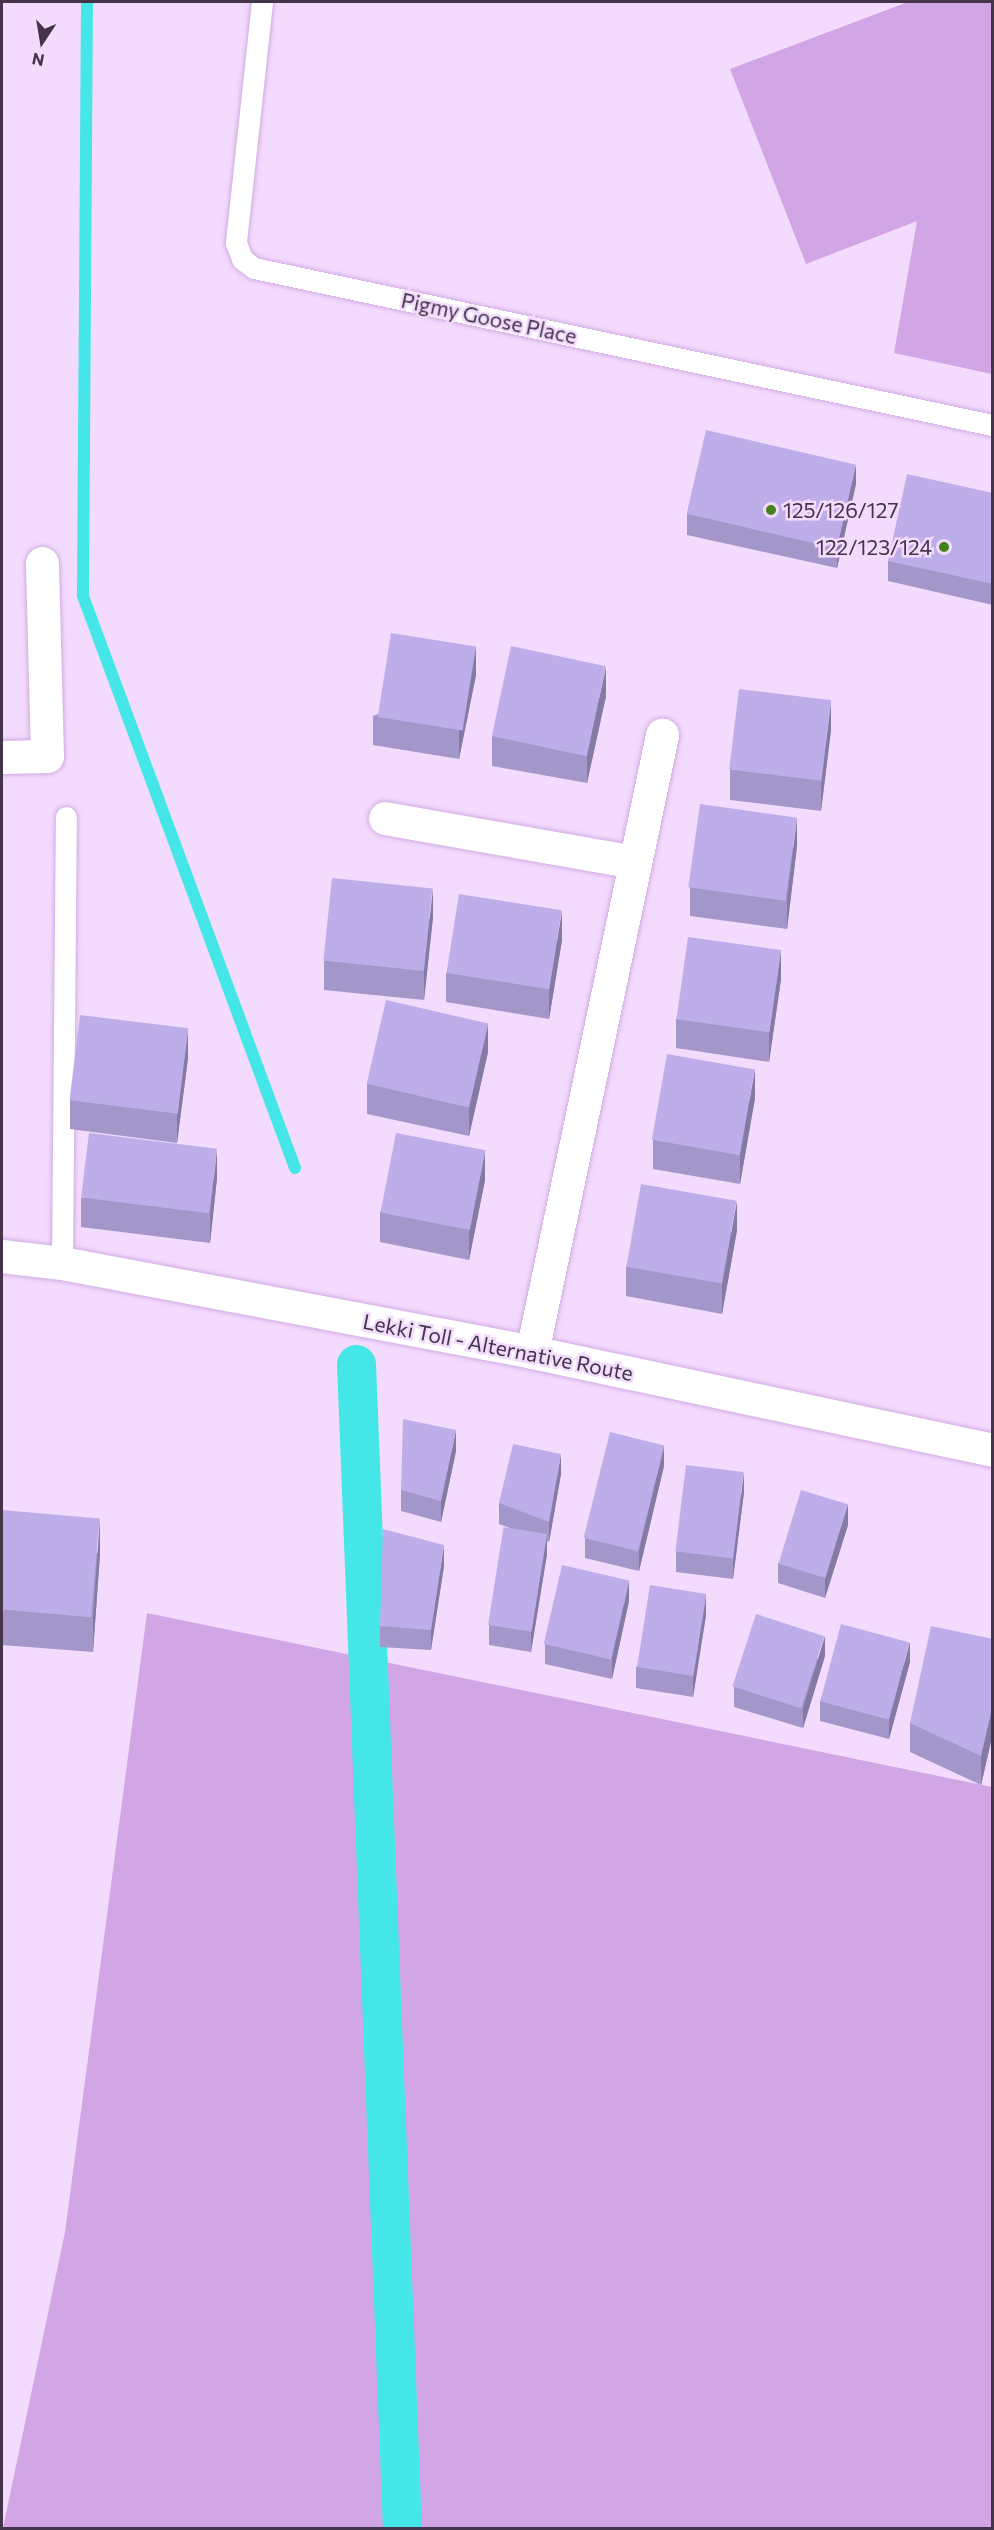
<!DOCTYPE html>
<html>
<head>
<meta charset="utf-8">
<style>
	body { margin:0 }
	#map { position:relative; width:994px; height:2530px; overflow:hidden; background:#f3dbfd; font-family:Commissioner,sans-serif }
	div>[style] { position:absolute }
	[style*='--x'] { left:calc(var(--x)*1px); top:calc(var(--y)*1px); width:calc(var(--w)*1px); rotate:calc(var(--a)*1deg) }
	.green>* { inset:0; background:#d2a6e4 }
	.stream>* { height:12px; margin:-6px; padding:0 6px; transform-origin:6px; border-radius:6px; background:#45e6e7 }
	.canal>* { height:39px; margin:-19.5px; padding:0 19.5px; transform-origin:19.5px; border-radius:19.5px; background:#45e6e7 }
	.roads { filter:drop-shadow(0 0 2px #d1abe2) drop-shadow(0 0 2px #d1abe2) }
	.service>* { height:21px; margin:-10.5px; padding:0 10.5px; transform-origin:10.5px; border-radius:10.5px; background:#fff }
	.minor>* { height:33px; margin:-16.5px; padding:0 16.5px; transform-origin:16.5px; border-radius:16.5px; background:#fff }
	.wall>* { inset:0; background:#a396c9 }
	.shaded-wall>* { inset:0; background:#847aa4 }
	.building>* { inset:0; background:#bdaeea; transform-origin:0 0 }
	.dots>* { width:16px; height:16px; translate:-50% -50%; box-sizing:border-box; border:3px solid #f3dbfd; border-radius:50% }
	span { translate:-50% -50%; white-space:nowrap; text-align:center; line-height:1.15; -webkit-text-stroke:5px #f3dbfd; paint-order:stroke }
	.street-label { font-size:21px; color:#43344a }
	.poi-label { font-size:21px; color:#43344a }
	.left { translate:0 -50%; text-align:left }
	.right { translate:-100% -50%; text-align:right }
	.frame { position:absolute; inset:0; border:3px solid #43344a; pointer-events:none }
	.north { position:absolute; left:12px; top:12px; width:60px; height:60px; -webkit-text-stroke:4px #f3dbfd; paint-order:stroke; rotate:192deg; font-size:16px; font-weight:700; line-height:24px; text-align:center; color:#43344a }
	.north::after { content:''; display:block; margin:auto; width:21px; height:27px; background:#43344a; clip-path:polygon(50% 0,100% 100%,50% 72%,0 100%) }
</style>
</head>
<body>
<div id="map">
	<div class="green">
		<div style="clip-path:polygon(908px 2px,992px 2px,992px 374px,894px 353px,917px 221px,806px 264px,730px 69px)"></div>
		<div style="clip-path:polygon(147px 1613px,992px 1787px,992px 2528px,3px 2528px,65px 2232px)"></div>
	</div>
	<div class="stream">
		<div style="--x:87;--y:2;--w:594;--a:90.39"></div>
		<div style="--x:83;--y:596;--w:610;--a:69.66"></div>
	</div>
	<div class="canal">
		<div style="--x:356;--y:1364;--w:1165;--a:87.74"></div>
	</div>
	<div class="roads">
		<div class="service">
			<div style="--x:262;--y:2;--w:242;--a:96.2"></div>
			<div style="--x:236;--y:243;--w:17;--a:69"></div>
			<div style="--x:242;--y:259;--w:15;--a:37"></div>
			<div style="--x:254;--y:268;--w:755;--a:12.01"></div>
			<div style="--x:62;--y:1263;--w:446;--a:-89.5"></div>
		</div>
		<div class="minor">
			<div style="--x:2;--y:757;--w:45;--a:-1.3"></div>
			<div style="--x:47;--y:756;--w:193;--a:-91.5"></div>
			<div style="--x:385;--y:818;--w:254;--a:10"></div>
			<div style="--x:2;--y:1256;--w:60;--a:6.7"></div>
			<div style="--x:62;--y:1263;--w:478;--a:10.7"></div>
			<div style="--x:532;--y:1352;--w:470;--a:12"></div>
			<div style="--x:532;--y:1352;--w:631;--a:-78.1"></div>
		</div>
	</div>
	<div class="wall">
		<div style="clip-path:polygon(856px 484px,837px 568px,687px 535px,687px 514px)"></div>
		<div style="clip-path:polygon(993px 493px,993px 605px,888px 581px,888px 561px)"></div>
		<div style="clip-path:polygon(476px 675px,459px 759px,373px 745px,373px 716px)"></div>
		<div style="clip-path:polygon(606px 696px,587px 783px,492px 766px,492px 736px)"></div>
		<div style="clip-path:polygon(831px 730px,821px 811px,730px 800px,730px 770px)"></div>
		<div style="clip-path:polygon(797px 846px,787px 929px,690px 916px,690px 887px)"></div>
		<div style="clip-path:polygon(433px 917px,424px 1000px,324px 990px,324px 961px)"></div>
		<div style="clip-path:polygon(562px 940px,549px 1019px,446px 1002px,446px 973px)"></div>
		<div style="clip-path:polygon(781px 979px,769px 1062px,676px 1048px,676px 1019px)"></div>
		<div style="clip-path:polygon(488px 1052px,469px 1136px,367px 1114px,367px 1084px)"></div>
		<div style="clip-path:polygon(188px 1058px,177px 1143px,70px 1129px,70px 1100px)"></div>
		<div style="clip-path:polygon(755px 1098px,740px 1184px,653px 1169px,653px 1140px)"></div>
		<div style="clip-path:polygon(217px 1178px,210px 1243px,81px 1227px,81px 1198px)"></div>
		<div style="clip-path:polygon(485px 1180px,469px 1260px,380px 1242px,380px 1212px)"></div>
		<div style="clip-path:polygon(737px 1230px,722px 1314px,626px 1296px,626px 1267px)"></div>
		<div style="clip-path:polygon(456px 1451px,441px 1522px,401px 1511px,401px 1490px)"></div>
		<div style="clip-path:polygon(664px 1466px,639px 1571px,585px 1558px,585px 1538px)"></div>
		<div style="clip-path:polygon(561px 1474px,549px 1542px,547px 1541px,547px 1554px,531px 1652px,489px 1645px,489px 1625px,532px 1536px,499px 1524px,499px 1503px)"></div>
		<div style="clip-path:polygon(744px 1492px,733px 1579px,676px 1572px,676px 1551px)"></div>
		<div style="clip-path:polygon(2px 1510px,100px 1554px,93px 1652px,2px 1645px)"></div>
		<div style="clip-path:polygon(848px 1525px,825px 1598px,778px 1583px,778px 1563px)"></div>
		<div style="clip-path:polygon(444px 1566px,431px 1650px,380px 1647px,380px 1626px)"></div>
		<div style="clip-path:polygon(629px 1601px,612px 1679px,545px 1664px,545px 1644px)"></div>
		<div style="clip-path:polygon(706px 1615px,693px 1697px,636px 1688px,636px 1667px)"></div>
		<div style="clip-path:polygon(993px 1639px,993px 1733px,981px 1785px,910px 1752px,910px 1723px)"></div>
		<div style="clip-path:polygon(825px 1656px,803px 1728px,734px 1707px,734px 1687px)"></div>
		<div style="clip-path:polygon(910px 1662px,889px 1739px,820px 1721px,820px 1701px)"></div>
	</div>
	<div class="shaded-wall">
		<div style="clip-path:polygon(856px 464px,856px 484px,837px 568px,837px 548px)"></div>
		<div style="clip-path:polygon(476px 646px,476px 675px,459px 759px,459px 729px)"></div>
		<div style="clip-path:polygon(606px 667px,606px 696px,587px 783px,587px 754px)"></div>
		<div style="clip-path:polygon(831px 701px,831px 730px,821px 811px,821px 782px)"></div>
		<div style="clip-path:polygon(797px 817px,797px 846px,787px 929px,787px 900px)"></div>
		<div style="clip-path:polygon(433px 888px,433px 917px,424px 1000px,424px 971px)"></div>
		<div style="clip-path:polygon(562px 911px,562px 940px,549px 1019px,549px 990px)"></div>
		<div style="clip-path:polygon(781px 950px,781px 979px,769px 1062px,769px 1033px)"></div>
		<div style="clip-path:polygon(488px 1023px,488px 1052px,469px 1136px,469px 1107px)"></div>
		<div style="clip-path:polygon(188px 1029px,188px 1058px,177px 1143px,177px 1114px)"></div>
		<div style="clip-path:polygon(755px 1069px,755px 1098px,740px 1184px,740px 1155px)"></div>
		<div style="clip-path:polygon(217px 1149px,217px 1178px,210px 1243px,210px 1214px)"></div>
		<div style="clip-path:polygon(485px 1151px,485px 1180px,469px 1260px,469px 1231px)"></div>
		<div style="clip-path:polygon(737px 1201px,737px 1230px,722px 1314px,722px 1284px)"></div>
		<div style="clip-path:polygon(456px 1430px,456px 1451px,441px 1522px,441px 1501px)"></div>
		<div style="clip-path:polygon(664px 1445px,664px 1466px,639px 1571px,639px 1551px)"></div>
		<div style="clip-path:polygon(561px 1454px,561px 1474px,549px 1542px,549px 1522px)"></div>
		<div style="clip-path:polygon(744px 1472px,744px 1492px,733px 1579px,733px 1559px)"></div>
		<div style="clip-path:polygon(848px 1504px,848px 1525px,825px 1598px,825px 1578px)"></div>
		<div style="clip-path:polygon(100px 1518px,100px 1554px,93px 1652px,93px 1616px)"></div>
		<div style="clip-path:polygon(547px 1534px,547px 1554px,531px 1652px,531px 1632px)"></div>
		<div style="clip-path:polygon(444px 1545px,444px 1566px,431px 1650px,431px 1630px)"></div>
		<div style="clip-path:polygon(629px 1580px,629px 1601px,612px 1679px,612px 1658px)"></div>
		<div style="clip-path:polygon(706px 1594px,706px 1615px,693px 1697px,693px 1677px)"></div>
		<div style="clip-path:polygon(825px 1636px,825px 1656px,803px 1728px,803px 1708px)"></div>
		<div style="clip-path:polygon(910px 1642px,910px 1662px,889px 1739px,889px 1719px)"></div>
		<div style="clip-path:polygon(993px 1704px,993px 1733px,981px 1785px,981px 1756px)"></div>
	</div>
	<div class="building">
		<div style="left:706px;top:430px;width:154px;height:86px;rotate:13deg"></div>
		<div style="clip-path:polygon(907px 474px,993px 493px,993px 584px,888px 561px)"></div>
		<div style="left:391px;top:633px;width:86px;height:85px;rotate:9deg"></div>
		<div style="left:511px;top:646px;width:97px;height:92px;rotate:12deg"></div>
		<div style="left:739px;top:689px;width:93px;height:81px;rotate:7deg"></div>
		<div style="left:700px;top:804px;width:98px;height:84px;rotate:8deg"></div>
		<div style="left:332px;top:878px;width:101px;height:83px;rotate:6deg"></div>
		<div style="left:459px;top:894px;width:104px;height:80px;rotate:9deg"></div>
		<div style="left:688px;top:937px;width:94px;height:83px;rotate:8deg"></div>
		<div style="left:386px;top:1000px;width:105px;height:86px;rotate:13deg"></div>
		<div style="left:80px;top:1015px;width:109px;height:86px;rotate:7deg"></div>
		<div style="left:667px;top:1054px;width:89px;height:87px;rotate:10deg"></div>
		<div style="left:89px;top:1133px;width:129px;height:65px;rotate:7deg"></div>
		<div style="left:396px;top:1133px;width:91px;height:81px;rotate:11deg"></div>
		<div style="left:641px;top:1184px;width:97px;height:84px;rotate:10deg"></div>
		<div style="clip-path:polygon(403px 1419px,456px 1430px,441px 1501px,401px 1490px)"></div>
		<div style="left:610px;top:1432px;width:56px;height:109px;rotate:14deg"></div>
		<div style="clip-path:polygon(513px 1444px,561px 1454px,549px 1522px,499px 1503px)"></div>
		<div style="left:686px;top:1465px;width:58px;height:87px;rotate:7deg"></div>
		<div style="left:801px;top:1490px;width:49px;height:77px;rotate:17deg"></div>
		<div style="left:2px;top:1510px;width:98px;height:99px;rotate:5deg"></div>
		<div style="clip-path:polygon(383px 1529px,444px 1545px,431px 1630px,380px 1626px)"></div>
		<div style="left:547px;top:1534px;width:99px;height:44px;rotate:99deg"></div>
		<div style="left:562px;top:1565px;width:69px;height:81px;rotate:13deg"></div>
		<div style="left:650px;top:1585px;width:57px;height:83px;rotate:9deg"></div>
		<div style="left:756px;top:1614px;width:72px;height:76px;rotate:18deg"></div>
		<div style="left:841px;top:1624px;width:71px;height:80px;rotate:15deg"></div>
		<div style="clip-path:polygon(931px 1626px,993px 1639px,993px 1704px,981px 1756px,910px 1723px)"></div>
	</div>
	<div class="dots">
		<div style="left:771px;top:510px;background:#45811d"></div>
		<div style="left:944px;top:547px;background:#45811d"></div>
	</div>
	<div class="street-label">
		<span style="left:489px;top:318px;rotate:12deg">Pigmy Goose Place</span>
		<span style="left:498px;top:1347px;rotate:11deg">Lekki Toll - Alternative Route</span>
	</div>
	<div class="poi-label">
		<span class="left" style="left:783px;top:510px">125/126/127</span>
		<span class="right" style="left:932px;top:547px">122/123/124</span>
	</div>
	<div class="frame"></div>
	<div class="north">N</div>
</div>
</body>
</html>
